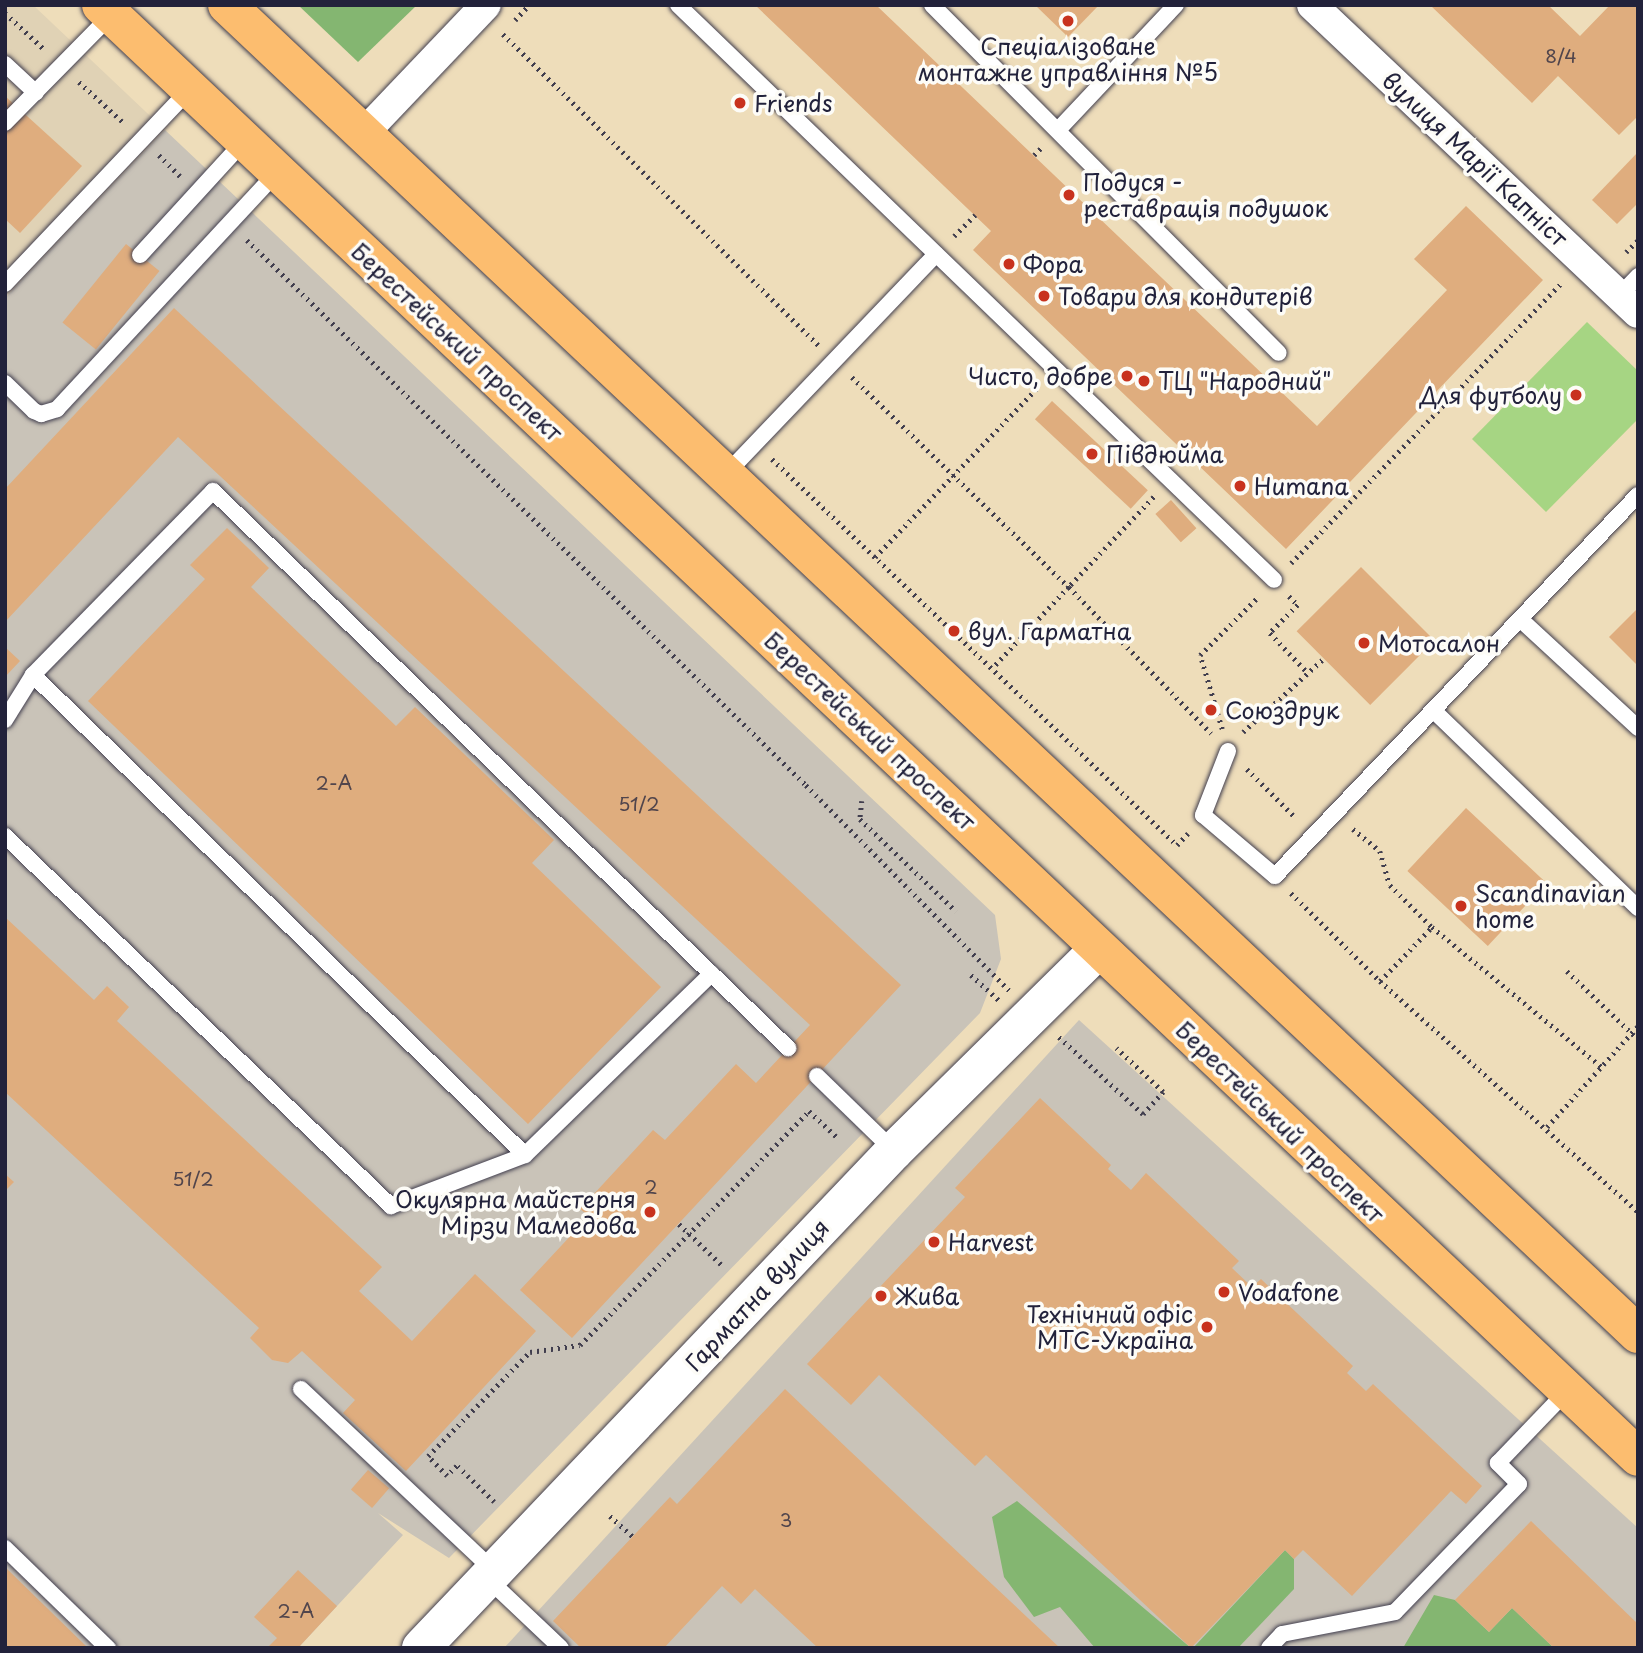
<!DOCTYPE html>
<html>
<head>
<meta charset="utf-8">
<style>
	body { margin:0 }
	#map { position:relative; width:1643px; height:1653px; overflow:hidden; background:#eeddba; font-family:"Playpen Sans",sans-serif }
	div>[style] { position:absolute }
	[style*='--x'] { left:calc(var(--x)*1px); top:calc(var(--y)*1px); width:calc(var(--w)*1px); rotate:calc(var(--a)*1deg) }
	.built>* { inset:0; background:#e0d2b5 }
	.industrial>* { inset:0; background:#c9c3b8 }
	.green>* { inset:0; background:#a6d583 }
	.forest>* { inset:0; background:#84b671 }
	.building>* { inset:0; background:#dfad7e; transform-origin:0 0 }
	.path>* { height:4.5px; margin-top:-2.25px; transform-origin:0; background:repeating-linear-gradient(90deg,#413e4e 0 2px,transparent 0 7px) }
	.roads { filter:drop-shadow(0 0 2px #413e4e) drop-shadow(0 0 2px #413e4e) }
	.service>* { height:16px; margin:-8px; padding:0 8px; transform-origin:8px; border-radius:8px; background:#fff }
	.minor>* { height:30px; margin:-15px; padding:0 15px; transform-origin:15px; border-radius:15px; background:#fff }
	.tertiary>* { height:38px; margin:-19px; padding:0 19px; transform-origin:19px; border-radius:19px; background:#fff }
	.primary>* { height:38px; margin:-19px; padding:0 19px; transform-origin:19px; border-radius:19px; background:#fcbd6f }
	.dots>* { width:19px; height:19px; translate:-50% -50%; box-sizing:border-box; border:4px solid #fdfcf7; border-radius:50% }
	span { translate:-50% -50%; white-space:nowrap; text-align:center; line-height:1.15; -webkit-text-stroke:7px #fdfcf7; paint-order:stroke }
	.number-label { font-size:19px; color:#51454c }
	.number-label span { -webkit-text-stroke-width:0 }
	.poi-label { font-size:23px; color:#22223b }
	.left { translate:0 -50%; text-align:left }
	.right { translate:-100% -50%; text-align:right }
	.street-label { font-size:23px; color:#22223b }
	.frame { position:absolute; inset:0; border:7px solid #22223b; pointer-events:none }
</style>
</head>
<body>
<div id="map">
	<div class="built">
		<div style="clip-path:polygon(5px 5px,33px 5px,165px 130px,5px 298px)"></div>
	</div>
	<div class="industrial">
		<div style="clip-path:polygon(165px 130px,995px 915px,1001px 959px,980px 1013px,449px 1558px,378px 1513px,403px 1535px,298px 1648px,5px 1648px,5px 298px)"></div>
		<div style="clip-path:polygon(1079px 1020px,1638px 1528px,1638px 1648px,504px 1648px)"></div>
	</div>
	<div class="green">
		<div style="clip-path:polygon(1587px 322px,1638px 371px,1638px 419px,1546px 512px,1472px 439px)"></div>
	</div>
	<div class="forest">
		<div style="clip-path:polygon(298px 5px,417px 5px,358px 62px)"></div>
		<div style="clip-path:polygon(1017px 1501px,1191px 1648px,1095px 1648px,1060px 1607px,1034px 1617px,1004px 1577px,992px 1517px)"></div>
		<div style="clip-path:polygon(1285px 1550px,1294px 1559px,1294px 1589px,1238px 1648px,1193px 1648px)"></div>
		<div style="clip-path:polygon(1434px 1595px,1455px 1600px,1489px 1632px,1512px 1608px,1554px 1648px,1403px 1648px)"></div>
	</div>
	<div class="building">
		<div style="clip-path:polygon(755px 5px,876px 5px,1317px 426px,1447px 290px,1414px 259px,1466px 206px,1543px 280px,1286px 549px,973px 250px,991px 231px)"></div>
		<div style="clip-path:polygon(1035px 5px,1099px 5px,1068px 37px)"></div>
		<div style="clip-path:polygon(1430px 5px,1548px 5px,1580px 36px,1610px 5px,1638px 5px,1638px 116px,1619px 135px,1558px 76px,1532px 103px)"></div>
		<div style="clip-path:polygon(5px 96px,82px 166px,20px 233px,5px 219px)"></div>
		<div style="clip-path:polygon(1638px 152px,1638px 203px,1617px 224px,1592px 200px)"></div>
		<div style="left:126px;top:244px;width:43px;height:101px;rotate:39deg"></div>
		<div style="clip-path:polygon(174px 308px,901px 985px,572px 1338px,520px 1290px,589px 1216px,580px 1209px,653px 1130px,665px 1140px,736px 1064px,756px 1083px,810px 1025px,178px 437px,5px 622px,5px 489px)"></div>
		<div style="left:1052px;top:401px;width:131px;height:25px;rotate:43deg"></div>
		<div style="left:1171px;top:500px;width:38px;height:21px;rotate:48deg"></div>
		<div style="clip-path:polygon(227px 528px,269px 568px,251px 587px,396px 726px,415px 707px,554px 840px,532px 863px,661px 987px,528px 1124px,88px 701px,205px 579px,190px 565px)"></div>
		<div style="left:1361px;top:567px;width:104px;height:91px;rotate:45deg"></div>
		<div style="clip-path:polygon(1638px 608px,1638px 666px,1609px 637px)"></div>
		<div style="clip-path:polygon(5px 647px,20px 661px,5px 677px)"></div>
		<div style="left:1466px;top:808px;width:110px;height:86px;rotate:43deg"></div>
		<div style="clip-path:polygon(5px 917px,94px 1000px,107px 986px,129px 1007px,117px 1021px,382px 1267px,359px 1291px,412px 1341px,475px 1274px,536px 1331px,406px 1471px,343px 1413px,355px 1400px,302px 1351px,288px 1363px,272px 1360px,250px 1338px,259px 1328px,5px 1092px)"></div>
		<div style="clip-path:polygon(1040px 1098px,1111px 1165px,1108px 1169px,1131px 1190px,1146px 1173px,1239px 1261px,1232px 1268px,1252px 1287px,1261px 1279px,1353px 1366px,1347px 1373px,1366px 1391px,1373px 1384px,1482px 1486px,1466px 1504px,1451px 1491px,1352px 1596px,1303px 1550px,1294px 1559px,1285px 1550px,1191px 1648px,986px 1455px,975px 1466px,879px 1375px,851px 1405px,807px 1364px,965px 1197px,955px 1188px)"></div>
		<div style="clip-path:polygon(5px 1174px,14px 1182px,5px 1191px)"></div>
		<div style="clip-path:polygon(785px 1389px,850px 1451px,1060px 1648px,818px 1648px,755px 1589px,741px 1604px,722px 1586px,664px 1648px,581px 1648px,553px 1621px,670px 1497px,677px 1504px)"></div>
		<div style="left:368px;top:1470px;width:28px;height:26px;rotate:41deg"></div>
		<div style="clip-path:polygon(1531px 1521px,1638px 1624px,1638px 1648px,1554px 1648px,1512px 1608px,1489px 1632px,1455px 1600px)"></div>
		<div style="clip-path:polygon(5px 1567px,88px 1648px,5px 1648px)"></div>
		<div style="clip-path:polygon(298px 1570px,337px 1606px,298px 1648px,267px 1648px,277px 1638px,254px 1617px)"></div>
	</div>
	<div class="path">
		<div style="--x:5;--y:13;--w:53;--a:42.7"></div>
		<div style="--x:515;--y:20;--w:21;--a:-47"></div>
		<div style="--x:503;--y:34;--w:443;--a:44.6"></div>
		<div style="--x:79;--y:82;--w:61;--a:42.3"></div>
		<div style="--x:159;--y:155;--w:30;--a:45"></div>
		<div style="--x:1034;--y:155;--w:10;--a:-45"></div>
		<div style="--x:954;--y:236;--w:30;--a:-45"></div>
		<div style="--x:247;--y:240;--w:781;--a:44.27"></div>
		<div style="--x:806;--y:785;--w:289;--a:45.3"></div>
		<div style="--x:1626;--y:252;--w:17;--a:-45"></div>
		<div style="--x:852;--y:377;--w:302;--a:44.1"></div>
		<div style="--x:1069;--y:587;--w:111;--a:133.2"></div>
		<div style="--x:772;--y:459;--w:559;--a:43.62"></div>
		<div style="--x:1177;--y:845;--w:16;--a:-47"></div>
		<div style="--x:1154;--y:497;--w:124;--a:133.4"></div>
		<div style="--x:1069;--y:587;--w:204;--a:45.8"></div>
		<div style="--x:875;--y:557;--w:237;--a:-46.2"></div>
		<div style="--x:1291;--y:563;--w:390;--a:-46"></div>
		<div style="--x:1289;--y:596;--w:13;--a:45"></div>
		<div style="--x:1298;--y:605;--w:40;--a:135"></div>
		<div style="--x:1270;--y:633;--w:55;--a:46.5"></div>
		<div style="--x:1222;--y:729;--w:77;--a:-106.6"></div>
		<div style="--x:1200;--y:655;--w:82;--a:-45"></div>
		<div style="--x:1243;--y:732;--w:107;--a:-42.3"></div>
		<div style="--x:1247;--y:769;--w:68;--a:45"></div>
		<div style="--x:862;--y:801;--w:18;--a:96"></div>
		<div style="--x:860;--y:819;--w:133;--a:43.8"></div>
		<div style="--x:1353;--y:829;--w:35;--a:39"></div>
		<div style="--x:1380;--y:851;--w:35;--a:74"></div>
		<div style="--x:1390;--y:885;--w:59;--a:45"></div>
		<div style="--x:1432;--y:927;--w:220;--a:39.5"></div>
		<div style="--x:1291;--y:893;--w:125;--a:44.7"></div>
		<div style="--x:1380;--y:981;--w:346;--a:41.8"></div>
		<div style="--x:1567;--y:971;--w:98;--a:43.8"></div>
		<div style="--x:971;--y:975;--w:38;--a:42"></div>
		<div style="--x:1380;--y:981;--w:75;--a:-46.1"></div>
		<div style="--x:1059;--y:1037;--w:114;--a:42.5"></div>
		<div style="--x:1143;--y:1114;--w:30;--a:-48"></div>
		<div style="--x:1163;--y:1092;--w:64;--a:-136.9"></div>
		<div style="--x:1547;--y:1127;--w:136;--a:-48"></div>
		<div style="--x:679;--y:1224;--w:61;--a:43.7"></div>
		<div style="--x:494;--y:1502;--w:52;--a:-135.8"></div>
		<div style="--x:457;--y:1466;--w:14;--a:135"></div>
		<div style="--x:447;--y:1476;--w:28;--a:-134"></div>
		<div style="--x:428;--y:1456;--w:146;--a:-45.6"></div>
		<div style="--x:530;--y:1352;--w:50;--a:-8"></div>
		<div style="--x:580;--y:1345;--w:327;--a:-45.6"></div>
		<div style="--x:809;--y:1111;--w:41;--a:43"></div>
		<div style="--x:610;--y:1516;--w:31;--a:42"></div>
	</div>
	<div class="roads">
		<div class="service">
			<div style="--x:678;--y:5;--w:828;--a:43.97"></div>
			<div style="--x:932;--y:5;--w:491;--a:45.1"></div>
			<div style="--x:5;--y:64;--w:42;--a:43.1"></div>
			<div style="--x:5;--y:123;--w:151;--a:-45.5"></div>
			<div style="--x:1058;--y:130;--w:172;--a:-46.7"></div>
			<div style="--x:140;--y:255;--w:154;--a:-47.6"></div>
			<div style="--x:5;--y:284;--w:269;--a:-46.5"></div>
			<div style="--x:1619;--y:296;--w:28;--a:-46"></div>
			<div style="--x:5;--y:383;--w:40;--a:44"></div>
			<div style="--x:34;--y:411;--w:8;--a:23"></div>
			<div style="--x:41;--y:414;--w:17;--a:-17"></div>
			<div style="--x:57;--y:409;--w:323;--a:-47.1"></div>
			<div style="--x:726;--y:474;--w:304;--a:-46.3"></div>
			<div style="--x:1520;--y:619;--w:161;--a:42.7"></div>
			<div style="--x:33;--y:675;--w:687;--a:44.29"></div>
			<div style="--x:1433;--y:710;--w:285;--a:44"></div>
			<div style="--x:5;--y:720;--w:53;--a:-58.1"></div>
			<div style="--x:33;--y:675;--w:257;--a:-45.6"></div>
			<div style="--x:213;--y:491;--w:801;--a:44.09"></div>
			<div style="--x:1228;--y:751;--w:69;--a:111.3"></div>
			<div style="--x:1203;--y:815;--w:94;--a:40.3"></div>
			<div style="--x:1275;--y:876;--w:526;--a:-46.39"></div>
			<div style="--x:5;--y:836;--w:535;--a:43.79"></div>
			<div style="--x:391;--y:1206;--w:143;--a:-20.8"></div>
			<div style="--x:525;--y:1155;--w:260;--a:-44.2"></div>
			<div style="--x:817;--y:1076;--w:107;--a:44.2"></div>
			<div style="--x:301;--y:1389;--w:267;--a:43.3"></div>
			<div style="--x:5;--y:1548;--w:144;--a:44.2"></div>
			<div style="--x:488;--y:1579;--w:100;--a:43.4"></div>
			<div style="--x:1269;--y:1648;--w:19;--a:-47"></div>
			<div style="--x:1282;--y:1634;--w:115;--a:-11"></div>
			<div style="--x:1395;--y:1612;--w:178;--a:-45.9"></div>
			<div style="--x:1519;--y:1484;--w:30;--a:-135"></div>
			<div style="--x:1498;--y:1463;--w:100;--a:-46.2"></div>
		</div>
		<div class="minor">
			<div style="--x:1312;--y:5;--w:448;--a:43.4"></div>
			<div style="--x:363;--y:134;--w:178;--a:-46.4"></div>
		</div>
		<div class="tertiary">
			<div style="--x:421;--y:1648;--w:686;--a:-46.42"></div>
			<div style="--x:894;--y:1151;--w:288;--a:-44.6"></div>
		</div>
		<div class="primary">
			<div style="--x:101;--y:5;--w:2114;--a:43.37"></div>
			<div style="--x:227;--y:5;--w:1938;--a:43.29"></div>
		</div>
	</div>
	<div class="dots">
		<div style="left:1068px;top:21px;background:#c8321e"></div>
		<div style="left:740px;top:103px;background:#c8321e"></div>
		<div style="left:1069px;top:195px;background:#c8321e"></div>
		<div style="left:1009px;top:264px;background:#c8321e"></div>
		<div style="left:1044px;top:296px;background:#c8321e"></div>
		<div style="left:1127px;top:376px;background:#c8321e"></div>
		<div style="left:1144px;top:381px;background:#c8321e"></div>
		<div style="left:1576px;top:395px;background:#c8321e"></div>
		<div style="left:1092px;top:454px;background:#c8321e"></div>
		<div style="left:1240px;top:486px;background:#c8321e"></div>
		<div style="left:954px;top:631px;background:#c8321e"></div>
		<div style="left:1364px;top:643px;background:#c8321e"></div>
		<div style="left:1211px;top:710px;background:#c8321e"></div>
		<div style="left:1461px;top:906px;background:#c8321e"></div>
		<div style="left:650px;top:1212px;background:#c8321e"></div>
		<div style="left:934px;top:1242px;background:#c8321e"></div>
		<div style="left:1224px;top:1292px;background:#c8321e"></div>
		<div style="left:881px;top:1296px;background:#c8321e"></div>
		<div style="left:1207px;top:1327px;background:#c8321e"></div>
	</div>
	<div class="number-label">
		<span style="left:1561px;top:56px">8/4</span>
		<span style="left:334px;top:783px">2-А</span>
		<span style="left:639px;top:804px">51/2</span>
		<span style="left:193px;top:1179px">51/2</span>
		<span style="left:651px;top:1187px">2</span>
		<span style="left:786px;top:1520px">3</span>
		<span style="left:296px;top:1611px">2-А</span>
	</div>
	<div class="poi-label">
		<span style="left:1068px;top:59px">Спеціалізоване<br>монтажне управління №5</span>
		<span class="left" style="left:754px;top:103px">Friends</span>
		<span class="left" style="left:1083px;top:195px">Подуся -<br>реставрація подушок</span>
		<span class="left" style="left:1023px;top:264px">Фора</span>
		<span class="left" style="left:1058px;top:296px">Товари для кондитерів</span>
		<span class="right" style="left:1113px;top:376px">Чисто, добре</span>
		<span class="left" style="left:1158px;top:381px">ТЦ "Народний"</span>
		<span class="right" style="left:1562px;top:395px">Для футболу</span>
		<span class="left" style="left:1106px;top:454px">Півдюйма</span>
		<span class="left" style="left:1254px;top:486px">Humana</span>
		<span class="left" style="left:968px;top:631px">вул. Гарматна</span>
		<span class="left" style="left:1378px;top:643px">Мотосалон</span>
		<span class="left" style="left:1225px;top:710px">Союздрук</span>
		<span class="left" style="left:1475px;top:906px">Scandinavian<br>home</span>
		<span class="right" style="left:636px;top:1212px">Окулярна майстерня<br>Мірзи Мамедова</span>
		<span class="left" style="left:948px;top:1242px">Harvest</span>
		<span class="left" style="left:1238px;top:1292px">Vodafone</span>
		<span class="left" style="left:895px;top:1296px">Жива</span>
		<span class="right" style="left:1193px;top:1327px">Технічний офіс<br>МТС-Україна</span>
	</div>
	<div class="street-label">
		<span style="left:1475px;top:159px;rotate:43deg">вулиця Марії Капніст</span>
		<span style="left:457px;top:342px;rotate:43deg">Берестейський проспект</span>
		<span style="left:870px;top:731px;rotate:43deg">Берестейський проспект</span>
		<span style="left:1280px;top:1122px;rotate:44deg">Берестейський проспект</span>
		<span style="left:757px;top:1295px;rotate:-47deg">Гарматна вулиця</span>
	</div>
	<div class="frame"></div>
</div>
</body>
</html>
